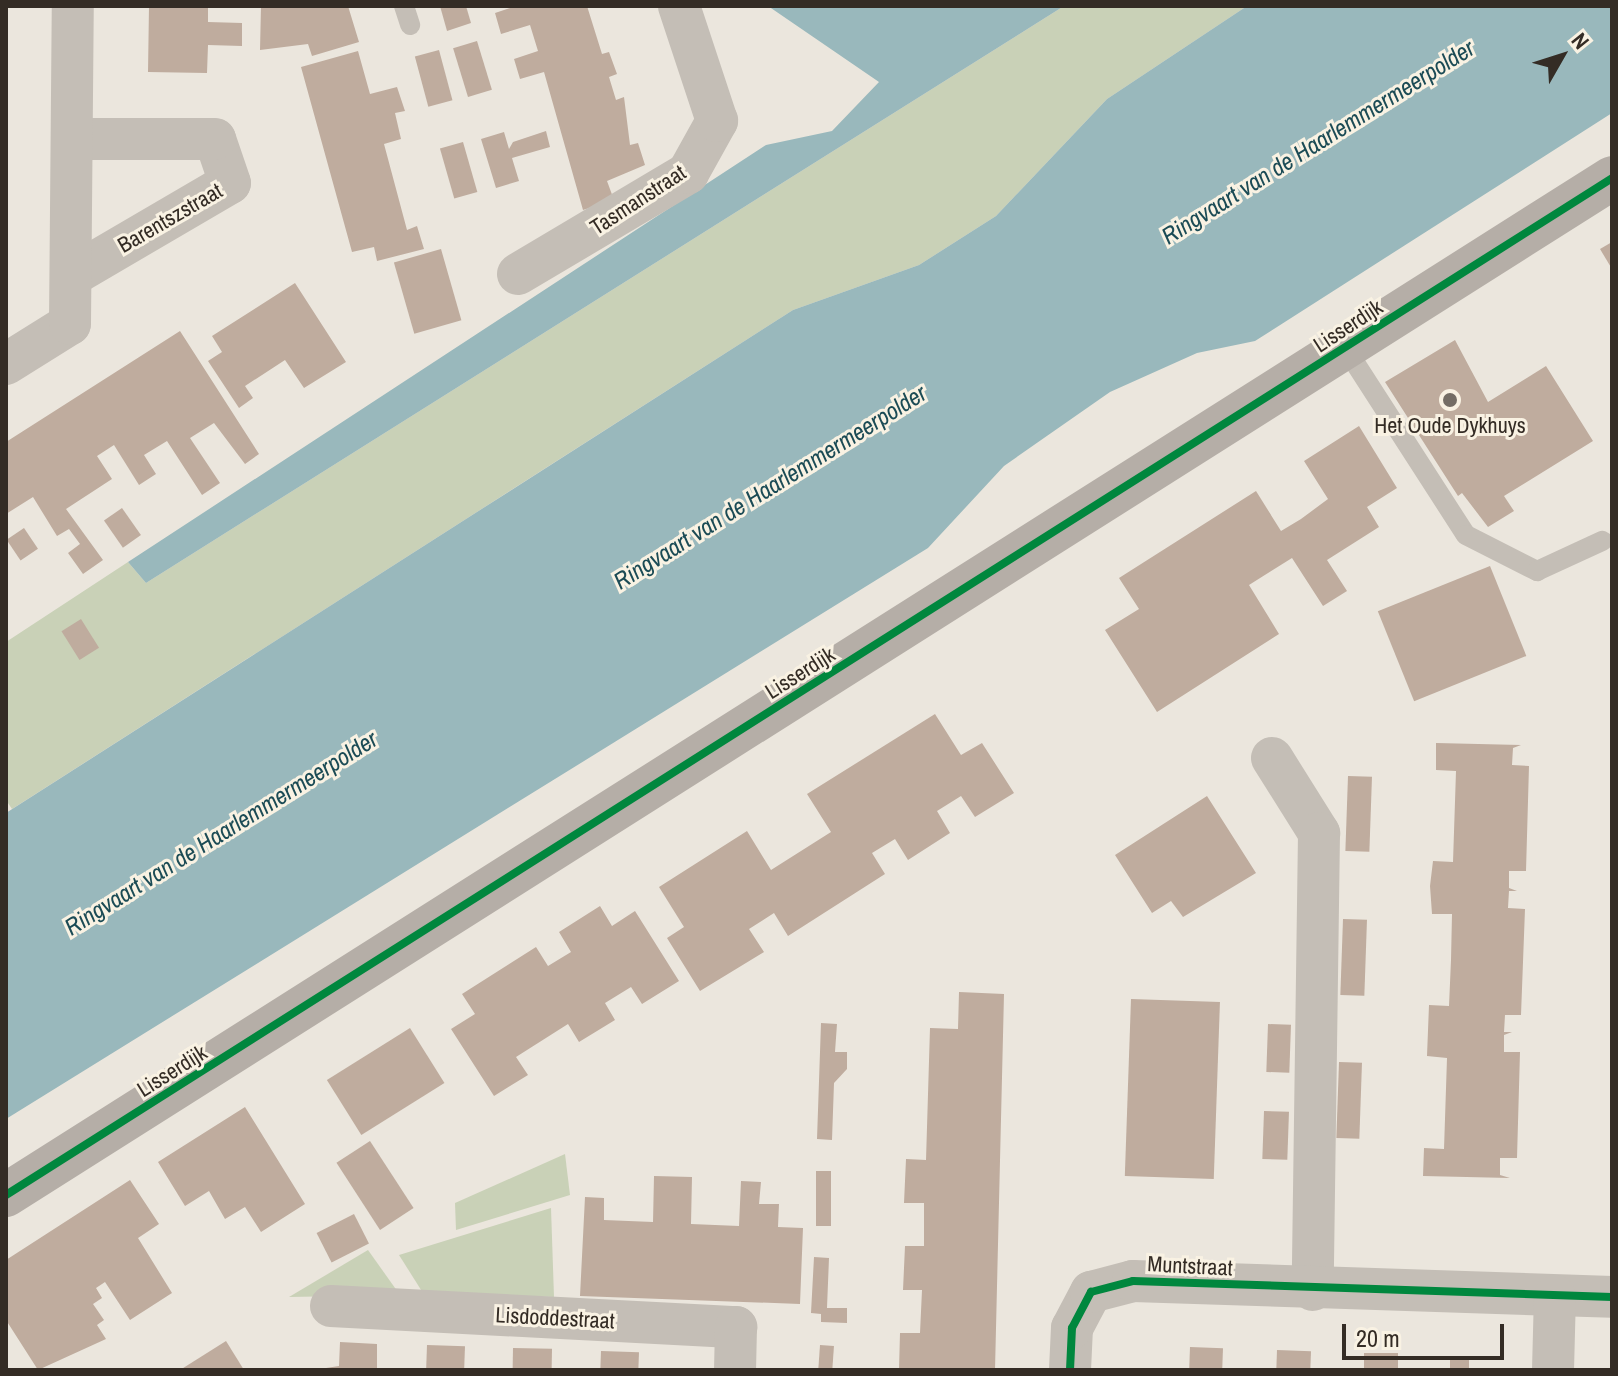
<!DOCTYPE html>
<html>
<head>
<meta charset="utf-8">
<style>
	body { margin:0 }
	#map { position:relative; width:1618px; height:1376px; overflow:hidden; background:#ebe6dd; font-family:"Archivo Narrow",sans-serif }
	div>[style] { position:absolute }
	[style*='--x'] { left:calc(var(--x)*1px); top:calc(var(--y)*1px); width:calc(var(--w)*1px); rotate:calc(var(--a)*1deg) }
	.green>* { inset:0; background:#c9d1b7 }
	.water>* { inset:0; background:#99b8bc }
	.building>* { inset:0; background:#bfac9e; transform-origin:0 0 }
	.lane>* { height:20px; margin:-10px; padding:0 10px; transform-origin:10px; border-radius:10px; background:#c4beb6 }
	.street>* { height:42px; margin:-21px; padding:0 21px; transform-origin:21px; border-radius:21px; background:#c4beb6 }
	.secondary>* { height:44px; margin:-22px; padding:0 22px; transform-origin:22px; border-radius:22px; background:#b5aea7 }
	.cycleway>* { height:8px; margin:-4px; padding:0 4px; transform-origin:4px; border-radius:4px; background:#00873e }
	.dots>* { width:22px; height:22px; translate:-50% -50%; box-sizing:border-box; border:4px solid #f9f2e3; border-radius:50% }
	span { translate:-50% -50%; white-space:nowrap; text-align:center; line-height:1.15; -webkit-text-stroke:6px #f9f2e3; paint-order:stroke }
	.street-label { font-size:22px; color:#342c25 }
	.poi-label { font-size:22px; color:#342c25 }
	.water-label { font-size:24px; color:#1b4b55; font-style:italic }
	.frame { position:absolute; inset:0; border:8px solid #342c25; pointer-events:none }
	.north { position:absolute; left:1522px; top:16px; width:80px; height:80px; -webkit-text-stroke:6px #f9f2e3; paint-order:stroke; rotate:51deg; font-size:22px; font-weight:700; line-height:32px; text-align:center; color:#342c25 }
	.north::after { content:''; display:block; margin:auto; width:28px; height:36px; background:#342c25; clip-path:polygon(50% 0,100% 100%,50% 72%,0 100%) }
	.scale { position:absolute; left:1342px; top:1324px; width:162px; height:36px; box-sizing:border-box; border:4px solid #342c25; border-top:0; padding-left:10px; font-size:24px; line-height:28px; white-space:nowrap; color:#342c25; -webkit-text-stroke:6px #f9f2e3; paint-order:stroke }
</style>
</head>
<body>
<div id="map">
	<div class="green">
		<div style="clip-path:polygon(1064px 6px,1247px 6px,1107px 99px,996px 216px,919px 265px,793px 310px,12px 809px,6px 800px,6px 642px,128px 562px,146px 583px)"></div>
		<div style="clip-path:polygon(565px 1154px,570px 1195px,456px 1230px,455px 1203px)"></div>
		<div style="clip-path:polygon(551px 1208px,554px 1297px,423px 1293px,399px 1255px)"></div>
		<div style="clip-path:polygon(368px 1250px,400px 1295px,289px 1297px)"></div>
	</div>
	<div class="water">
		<div style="clip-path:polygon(768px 6px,1064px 6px,146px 583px,128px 562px,766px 145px,832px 131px,879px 82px)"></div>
		<div style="clip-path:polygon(1247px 6px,1612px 6px,1612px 113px,1255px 341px,1197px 353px,1110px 392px,1004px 466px,928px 548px,6px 1119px,6px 813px,793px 310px,919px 265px,996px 216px,1107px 99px)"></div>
	</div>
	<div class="building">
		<div style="clip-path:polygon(149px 6px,208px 6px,208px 22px,242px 23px,242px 46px,208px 45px,207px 73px,148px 72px)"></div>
		<div style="clip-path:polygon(261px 6px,348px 6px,359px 42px,312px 56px,308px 44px,260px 50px)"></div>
		<div style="clip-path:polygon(440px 6px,466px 6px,471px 23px,447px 31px)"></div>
		<div style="clip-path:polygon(516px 6px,587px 6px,602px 54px,609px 52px,617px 74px,609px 77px,616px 100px,624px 97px,630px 145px,638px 143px,645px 165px,607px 181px,614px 200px,583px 210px,544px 72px,520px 79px,514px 59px,538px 51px,530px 25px,501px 34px,495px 13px)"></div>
		<div style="left:477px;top:41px;width:51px;height:25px;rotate:73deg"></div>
		<div style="left:439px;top:50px;width:52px;height:25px;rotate:75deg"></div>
		<div style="clip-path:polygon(358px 51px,370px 94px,397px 87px,405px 111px,395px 113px,401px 139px,384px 144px,407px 230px,417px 226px,424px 249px,377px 261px,374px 247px,352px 252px,301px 67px)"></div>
		<div style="clip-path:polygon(546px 131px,550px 147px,512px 158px,519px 181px,496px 188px,481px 139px,504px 132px,509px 149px,513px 142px)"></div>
		<div style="left:463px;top:142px;width:52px;height:24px;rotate:74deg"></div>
		<div style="clip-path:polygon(1612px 242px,1612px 269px,1600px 249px)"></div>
		<div style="left:441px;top:249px;width:74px;height:49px;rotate:74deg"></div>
		<div style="clip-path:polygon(295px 283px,346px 362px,304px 388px,285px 360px,245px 386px,253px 398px,239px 408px,208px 361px,222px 352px,212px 336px)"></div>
		<div style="clip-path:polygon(180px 331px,259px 454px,245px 464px,214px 423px,190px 438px,220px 483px,202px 495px,167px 441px,144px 455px,156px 474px,139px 485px,114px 445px,97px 456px,112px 479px,66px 509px,103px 560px,83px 574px,68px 553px,80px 544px,69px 529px,57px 536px,33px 497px,6px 514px,6px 442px)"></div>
		<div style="clip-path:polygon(1455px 340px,1488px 402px,1546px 366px,1593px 441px,1504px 496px,1514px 511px,1488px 527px,1462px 493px,1458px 496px,1385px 382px)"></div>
		<div style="clip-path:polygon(1359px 426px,1397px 488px,1367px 507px,1379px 527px,1327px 560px,1347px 591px,1323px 606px,1292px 558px,1249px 585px,1279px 634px,1157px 712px,1105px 630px,1139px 609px,1119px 578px,1256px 491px,1281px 531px,1301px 519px,1328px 499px,1304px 461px)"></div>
		<div style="left:122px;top:508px;width:33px;height:22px;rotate:55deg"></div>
		<div style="left:24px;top:528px;width:25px;height:21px;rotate:56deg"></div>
		<div style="left:1490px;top:566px;width:97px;height:121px;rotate:68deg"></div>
		<div style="left:81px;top:619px;width:34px;height:23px;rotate:58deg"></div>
		<div style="clip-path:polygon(935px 714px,961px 755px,982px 743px,1014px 793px,975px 817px,961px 796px,937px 811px,950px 833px,908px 860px,895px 839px,872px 853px,885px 874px,788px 936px,774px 913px,749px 929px,764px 952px,700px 991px,667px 938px,684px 927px,659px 887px,747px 831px,771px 870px,831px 832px,807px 794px)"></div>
		<div style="clip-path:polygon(1436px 743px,1521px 745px,1513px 748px,1512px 765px,1529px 766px,1526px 871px,1509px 871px,1509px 888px,1517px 891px,1509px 891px,1508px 908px,1525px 909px,1521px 1015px,1505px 1015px,1504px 1032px,1512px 1032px,1504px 1035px,1504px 1052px,1520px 1052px,1517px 1158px,1500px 1158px,1500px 1175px,1510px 1178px,1423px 1176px,1424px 1148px,1444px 1149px,1447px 1058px,1427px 1056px,1429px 1005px,1449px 1006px,1451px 960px,1452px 914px,1432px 914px,1430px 886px,1433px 861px,1453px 862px,1456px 771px,1436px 770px)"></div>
		<div style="left:1348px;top:776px;width:24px;height:75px;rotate:2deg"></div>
		<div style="clip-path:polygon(1207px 796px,1256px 873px,1183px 917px,1171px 901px,1152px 913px,1115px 855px)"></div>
		<div style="clip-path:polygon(600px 906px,612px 926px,635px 911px,679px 981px,642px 1004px,631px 987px,605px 1003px,615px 1020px,579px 1042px,568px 1024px,516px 1057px,528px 1075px,494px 1096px,451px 1029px,475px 1014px,462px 994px,536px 947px,548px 966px,571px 952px,559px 932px)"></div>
		<div style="left:1343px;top:919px;width:24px;height:76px;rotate:2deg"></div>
		<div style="clip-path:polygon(959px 992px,1004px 994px,995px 1370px,899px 1370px,900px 1333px,920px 1333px,922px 1290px,903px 1290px,905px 1246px,924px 1246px,924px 1203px,904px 1203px,906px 1159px,926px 1160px,930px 1028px,958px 1029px)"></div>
		<div style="left:1131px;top:999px;width:89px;height:177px;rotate:2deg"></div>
		<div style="clip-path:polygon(821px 1023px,837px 1024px,835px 1052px,847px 1052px,847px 1069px,834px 1083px,832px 1140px,817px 1139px)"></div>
		<div style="left:1268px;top:1024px;width:23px;height:48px;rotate:2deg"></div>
		<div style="left:410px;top:1028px;width:65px;height:98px;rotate:58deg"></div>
		<div style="left:1339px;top:1062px;width:23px;height:76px;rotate:2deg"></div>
		<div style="clip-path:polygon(245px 1107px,305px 1204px,261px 1232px,245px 1207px,225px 1219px,209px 1191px,185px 1206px,158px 1162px)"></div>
		<div style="left:1264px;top:1111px;width:25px;height:48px;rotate:2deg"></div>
		<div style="left:370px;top:1141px;width:80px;height:40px;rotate:57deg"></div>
		<div style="left:816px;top:1171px;width:15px;height:55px"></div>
		<div style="clip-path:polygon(654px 1176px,692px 1177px,691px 1224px,739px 1226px,741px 1181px,761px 1182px,759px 1204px,779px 1204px,778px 1227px,803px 1228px,800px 1304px,580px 1296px,585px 1197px,604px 1198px,604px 1220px,653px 1222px)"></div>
		<div style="clip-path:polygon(130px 1180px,159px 1224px,138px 1238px,172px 1293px,130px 1320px,105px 1282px,96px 1288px,102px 1298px,93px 1304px,104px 1320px,97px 1325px,106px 1339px,38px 1370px,6px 1320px,6px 1260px)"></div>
		<div style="left:354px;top:1214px;width:33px;height:42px;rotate:63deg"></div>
		<div style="clip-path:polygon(814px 1257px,829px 1258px,827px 1308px,847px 1308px,847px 1323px,821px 1322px,821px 1314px,811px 1313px)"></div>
		<div style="clip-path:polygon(226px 1341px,244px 1370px,180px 1370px)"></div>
		<div style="clip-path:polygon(340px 1342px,377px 1344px,377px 1370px,313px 1370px,339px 1366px)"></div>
		<div style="left:427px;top:1345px;width:38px;height:25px;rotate:2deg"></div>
		<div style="left:820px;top:1345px;width:14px;height:25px;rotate:4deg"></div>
		<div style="left:1190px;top:1347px;width:33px;height:23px;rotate:2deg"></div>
		<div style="left:513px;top:1348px;width:39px;height:22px;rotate:1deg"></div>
		<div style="left:1277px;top:1350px;width:34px;height:20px;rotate:2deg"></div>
		<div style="left:601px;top:1351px;width:38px;height:19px;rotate:2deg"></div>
		<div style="left:1364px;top:1353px;width:34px;height:17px"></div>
		<div style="left:1450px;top:1356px;width:19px;height:14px"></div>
	</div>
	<div class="lane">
		<div style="--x:404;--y:6;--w:20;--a:72"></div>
		<div style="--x:1346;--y:349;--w:221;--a:57.2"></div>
		<div style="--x:1466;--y:535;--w:80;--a:26.9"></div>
		<div style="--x:1537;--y:571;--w:72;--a:-24.8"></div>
	</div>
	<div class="street">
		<div style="--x:518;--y:274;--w:198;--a:-30.7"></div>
		<div style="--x:688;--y:173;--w:60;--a:-60.9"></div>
		<div style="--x:717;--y:121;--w:121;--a:-108.3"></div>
		<div style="--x:71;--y:276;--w:184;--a:-30.3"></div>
		<div style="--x:230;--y:183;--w:46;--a:-108.8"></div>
		<div style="--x:215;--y:139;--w:143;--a:180"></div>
		<div style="--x:6;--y:364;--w:75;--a:-32"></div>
		<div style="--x:70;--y:324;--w:318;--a:-89.5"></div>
		<div style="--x:1272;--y:758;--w:89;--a:57.9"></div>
		<div style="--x:1319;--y:833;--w:457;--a:90.8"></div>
		<div style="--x:331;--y:1306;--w:406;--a:3"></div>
		<div style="--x:736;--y:1327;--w:43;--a:91.3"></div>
		<div style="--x:1070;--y:1370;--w:42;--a:-87.3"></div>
		<div style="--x:1072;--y:1328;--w:41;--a:-62.2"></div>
		<div style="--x:1091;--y:1292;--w:43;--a:-14.7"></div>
		<div style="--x:1133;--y:1281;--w:479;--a:1.9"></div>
		<div style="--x:1553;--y:1370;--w:74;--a:-88.5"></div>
	</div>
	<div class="secondary">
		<div style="--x:6;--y:1195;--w:1901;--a:-32.34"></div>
	</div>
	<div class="cycleway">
		<div style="--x:6;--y:1195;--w:1901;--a:-32.34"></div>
		<div style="--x:1070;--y:1370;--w:42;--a:-87.3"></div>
		<div style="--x:1072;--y:1328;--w:41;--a:-62.2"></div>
		<div style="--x:1091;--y:1292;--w:43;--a:-14.7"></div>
		<div style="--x:1133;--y:1281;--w:479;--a:1.9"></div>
	</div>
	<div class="dots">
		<div style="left:1450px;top:400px;background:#746d65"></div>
	</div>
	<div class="street-label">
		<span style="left:638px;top:200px;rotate:-33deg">Tasmanstraat</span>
		<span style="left:170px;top:218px;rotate:-30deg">Barentszstraat</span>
		<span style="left:1348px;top:326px;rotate:-33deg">Lisserdijk</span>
		<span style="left:800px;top:673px;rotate:-32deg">Lisserdijk</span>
		<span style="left:172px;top:1071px;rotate:-32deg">Lisserdijk</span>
		<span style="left:1190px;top:1266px;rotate:3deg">Muntstraat</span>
		<span style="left:555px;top:1318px;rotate:3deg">Lisdoddestraat</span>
	</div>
	<div class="poi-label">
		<span style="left:1450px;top:426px">Het Oude Dykhuys</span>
	</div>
	<div class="water-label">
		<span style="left:1318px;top:142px;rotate:-32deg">Ringvaart van de Haarlemmermeerpolder</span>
		<span style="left:770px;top:487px;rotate:-32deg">Ringvaart van de Haarlemmermeerpolder</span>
		<span style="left:221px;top:833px;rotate:-32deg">Ringvaart van de Haarlemmermeerpolder</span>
	</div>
	<div class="frame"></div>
	<div class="north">N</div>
	<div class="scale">20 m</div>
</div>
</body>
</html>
